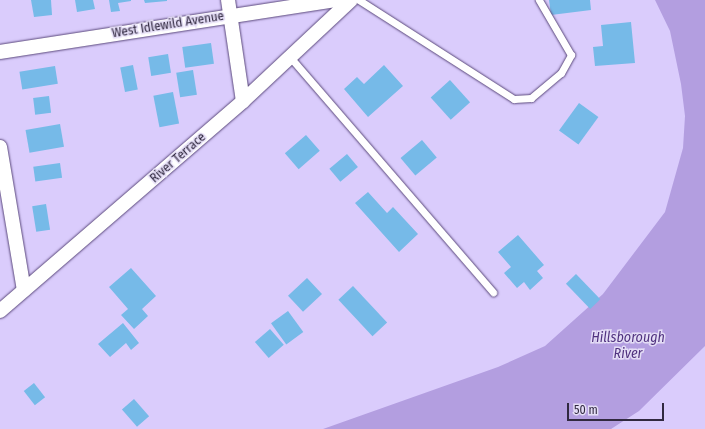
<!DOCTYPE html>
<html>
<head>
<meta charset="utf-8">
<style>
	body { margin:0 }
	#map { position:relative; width:705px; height:429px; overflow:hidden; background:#daccfc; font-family:"Fira Sans Condensed",sans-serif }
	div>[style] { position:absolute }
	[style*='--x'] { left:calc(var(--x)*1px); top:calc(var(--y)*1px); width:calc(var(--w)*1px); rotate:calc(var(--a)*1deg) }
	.water>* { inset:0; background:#b39ee0 }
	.building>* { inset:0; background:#76bae8; transform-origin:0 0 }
	.roads { filter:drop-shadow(0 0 1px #5b497c) drop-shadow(0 0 1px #5b497c) }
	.lane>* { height:7px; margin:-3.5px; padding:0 3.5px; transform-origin:3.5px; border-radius:3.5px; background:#fff }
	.street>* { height:14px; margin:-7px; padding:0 7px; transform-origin:7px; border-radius:7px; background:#fff }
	span { translate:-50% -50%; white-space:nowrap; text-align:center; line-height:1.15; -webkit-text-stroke:3px #e4ddf6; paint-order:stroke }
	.street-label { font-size:13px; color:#312940 }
	.water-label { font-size:14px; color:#50327f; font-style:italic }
	.scale { position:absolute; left:567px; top:403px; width:97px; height:18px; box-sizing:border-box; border:2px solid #312940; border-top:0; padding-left:5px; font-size:12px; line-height:14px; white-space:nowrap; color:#312940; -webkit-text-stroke:3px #e4ddf6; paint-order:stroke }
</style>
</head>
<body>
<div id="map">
	<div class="water">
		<div style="clip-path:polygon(655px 0,705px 0,705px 346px,639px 411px,611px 429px,323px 429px,498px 367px,545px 346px,603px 294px,665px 212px,683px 148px,685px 116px,681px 84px,670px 31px)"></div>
	</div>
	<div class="building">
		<div style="clip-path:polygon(31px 0,51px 0,52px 15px,34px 17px)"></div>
		<div style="clip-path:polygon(75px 0,93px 0,95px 9px,77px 12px)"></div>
		<div style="clip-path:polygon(109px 0,131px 0,131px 1px,118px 3px,120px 11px,111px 12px)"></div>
		<div style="clip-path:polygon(144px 0,167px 0,167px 1px,145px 3px)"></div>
		<div style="clip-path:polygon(549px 0,590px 0,591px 10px,551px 15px)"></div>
		<div style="clip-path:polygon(631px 22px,635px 63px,595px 66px,593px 47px,603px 46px,601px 25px)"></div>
		<div style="left:211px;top:43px;width:21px;height:29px;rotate:82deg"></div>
		<div style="left:168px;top:54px;width:19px;height:20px;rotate:81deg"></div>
		<div style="left:133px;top:65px;width:25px;height:13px;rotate:79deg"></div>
		<div style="clip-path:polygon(384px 65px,403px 86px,368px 117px,344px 89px,357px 77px,364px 84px)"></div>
		<div style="left:55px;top:66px;width:18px;height:36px;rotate:81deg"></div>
		<div style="left:193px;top:70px;width:25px;height:17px;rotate:81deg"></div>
		<div style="left:450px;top:80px;width:30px;height:26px;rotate:48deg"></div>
		<div style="left:173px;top:92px;width:32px;height:20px;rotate:79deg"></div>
		<div style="left:49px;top:96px;width:17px;height:16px;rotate:83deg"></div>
		<div style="left:579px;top:103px;width:24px;height:34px;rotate:36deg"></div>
		<div style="left:60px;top:124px;width:23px;height:35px;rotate:80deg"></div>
		<div style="left:306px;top:135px;width:21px;height:28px;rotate:49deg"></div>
		<div style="left:422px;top:140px;width:23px;height:28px;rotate:50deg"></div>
		<div style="left:347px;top:154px;width:17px;height:23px;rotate:50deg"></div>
		<div style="left:60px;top:163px;width:15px;height:27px;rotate:82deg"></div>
		<div style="clip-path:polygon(368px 192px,387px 213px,393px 207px,418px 234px,399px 252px,355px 203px)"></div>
		<div style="left:46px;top:204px;width:26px;height:14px;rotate:81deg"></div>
		<div style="clip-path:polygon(518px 235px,544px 265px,537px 271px,543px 278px,530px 290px,524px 282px,517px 288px,504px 273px,511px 267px,498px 252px)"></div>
		<div style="clip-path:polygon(131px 268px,156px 296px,142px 309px,148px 316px,134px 329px,121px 315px,128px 309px,109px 287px)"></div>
		<div style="left:576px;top:274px;width:35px;height:14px;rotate:46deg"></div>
		<div style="left:307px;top:278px;width:22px;height:26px;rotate:47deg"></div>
		<div style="left:353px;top:286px;width:50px;height:20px;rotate:47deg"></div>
		<div style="left:288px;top:311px;width:26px;height:21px;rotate:54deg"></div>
		<div style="clip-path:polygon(123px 323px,139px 343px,131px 350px,126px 343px,110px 357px,98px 344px)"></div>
		<div style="left:270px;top:329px;width:21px;height:20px;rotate:49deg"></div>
		<div style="left:34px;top:383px;width:18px;height:13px;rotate:52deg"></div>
		<div style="left:134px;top:399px;width:23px;height:16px;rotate:49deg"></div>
	</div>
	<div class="roads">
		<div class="lane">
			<div style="--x:359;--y:0;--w:184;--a:32.6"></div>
			<div style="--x:514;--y:99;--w:17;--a:-3"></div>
			<div style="--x:531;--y:98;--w:39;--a:-40"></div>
			<div style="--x:561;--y:73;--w:21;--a:-61"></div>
			<div style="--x:571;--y:55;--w:64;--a:-120.2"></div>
			<div style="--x:290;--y:57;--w:311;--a:49.2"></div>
		</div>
		<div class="street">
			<div style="--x:228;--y:0;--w:102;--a:81.6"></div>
			<div style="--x:0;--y:52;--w:339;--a:-8.8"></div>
			<div style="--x:0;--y:147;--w:145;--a:80.5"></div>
			<div style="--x:0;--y:311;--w:321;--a:-40.8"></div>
			<div style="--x:243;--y:101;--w:148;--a:-43.1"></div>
		</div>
	</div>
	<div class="street-label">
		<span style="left:168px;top:25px;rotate:-9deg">West Idlewild Avenue</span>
		<span style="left:178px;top:158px;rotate:-41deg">River Terrace</span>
	</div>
	<div class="water-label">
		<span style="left:628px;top:346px">Hillsborough<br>River</span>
	</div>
	<div class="scale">50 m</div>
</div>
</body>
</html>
